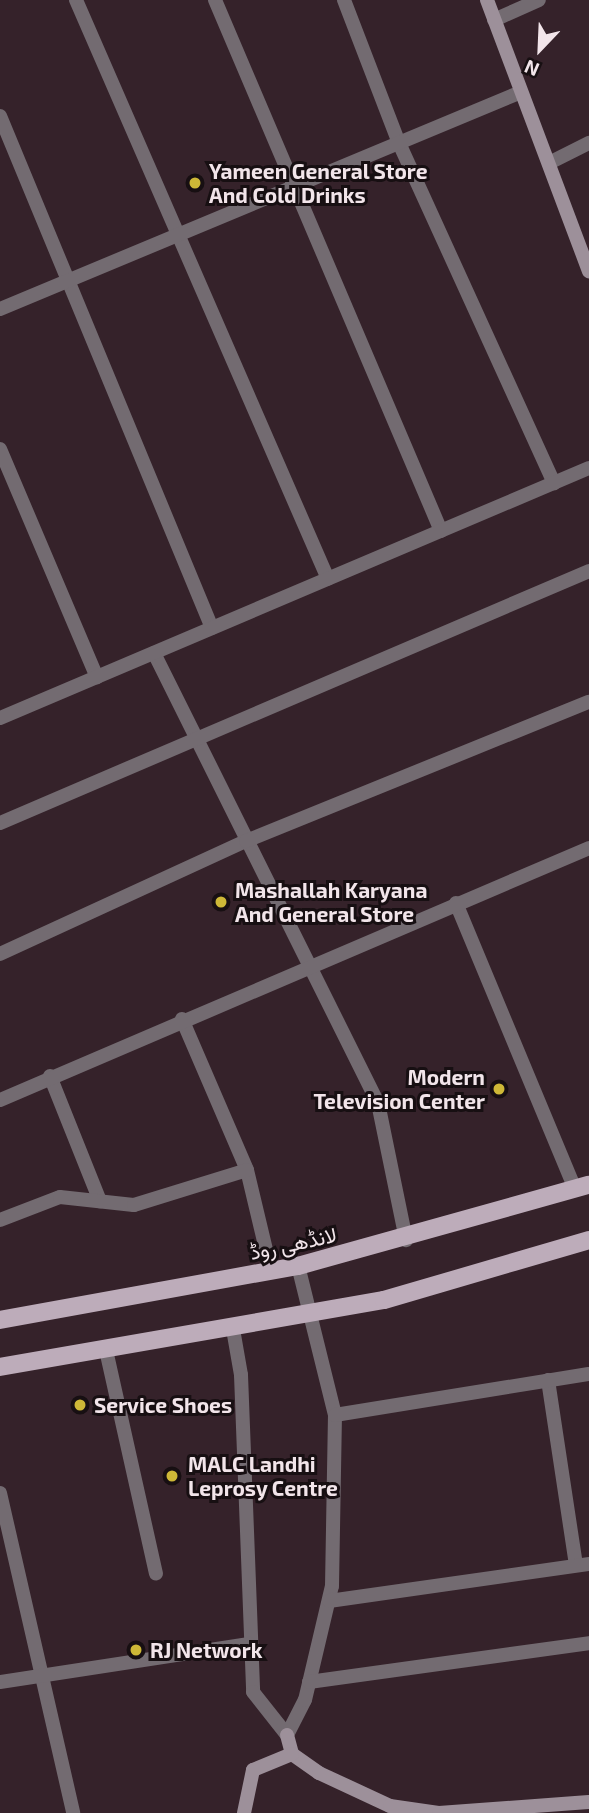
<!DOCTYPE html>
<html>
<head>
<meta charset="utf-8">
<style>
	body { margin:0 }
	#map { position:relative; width:589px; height:1813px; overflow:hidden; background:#35222a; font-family:"Exo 2",Vazirmatn,sans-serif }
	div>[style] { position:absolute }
	.street>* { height:14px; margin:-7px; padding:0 7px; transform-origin:7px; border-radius:7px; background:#736b71 }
	.secondary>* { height:14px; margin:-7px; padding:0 7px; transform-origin:7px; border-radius:7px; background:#9d909a }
	.primary>* { height:18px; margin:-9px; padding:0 9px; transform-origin:9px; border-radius:9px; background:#bdacba }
	.dots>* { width:19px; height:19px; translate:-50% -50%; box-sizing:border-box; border:4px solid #170f12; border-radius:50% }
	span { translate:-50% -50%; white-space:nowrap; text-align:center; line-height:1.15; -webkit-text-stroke:6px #170f12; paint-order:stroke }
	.poi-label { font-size:21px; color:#f2e5ea; font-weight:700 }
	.left { translate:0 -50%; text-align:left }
	.right { translate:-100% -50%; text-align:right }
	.street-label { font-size:21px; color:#f2e5ea }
	.north { position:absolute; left:505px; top:14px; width:70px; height:70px; -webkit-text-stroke:5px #170f12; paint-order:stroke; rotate:203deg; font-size:19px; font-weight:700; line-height:28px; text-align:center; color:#f2e5ea }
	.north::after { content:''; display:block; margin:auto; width:24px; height:32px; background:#f2e5ea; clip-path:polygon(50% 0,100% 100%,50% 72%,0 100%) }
</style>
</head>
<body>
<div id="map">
	<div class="street">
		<i style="left:76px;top:0;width:631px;rotate:66.48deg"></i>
		<i style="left:215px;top:0;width:577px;rotate:66.94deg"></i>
		<i style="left:344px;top:0;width:153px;rotate:69deg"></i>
		<i style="left:399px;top:143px;width:374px;rotate:65.5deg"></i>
		<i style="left:494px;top:20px;width:49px;rotate:-24deg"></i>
		<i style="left:0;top:116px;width:554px;rotate:67.51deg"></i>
		<i style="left:549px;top:163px;width:45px;rotate:-26.6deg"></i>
		<i style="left:0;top:309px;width:564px;rotate:-22.61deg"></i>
		<i style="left:0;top:449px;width:248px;rotate:67deg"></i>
		<i style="left:154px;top:653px;width:503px;rotate:63.54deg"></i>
		<i style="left:378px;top:1103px;width:140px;rotate:78.4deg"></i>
		<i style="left:0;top:718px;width:640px;rotate:-23deg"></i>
		<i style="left:0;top:823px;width:641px;rotate:-23.16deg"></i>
		<i style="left:456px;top:903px;width:310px;rotate:67.4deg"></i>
		<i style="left:0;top:954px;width:271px;rotate:-24.7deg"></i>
		<i style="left:246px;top:841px;width:370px;rotate:-22.1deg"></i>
		<i style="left:182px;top:1019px;width:164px;rotate:66.7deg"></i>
		<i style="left:247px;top:1170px;width:104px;rotate:76.6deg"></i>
		<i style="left:50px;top:1076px;width:135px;rotate:68.2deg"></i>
		<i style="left:0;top:1100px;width:641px;rotate:-23.16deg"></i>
		<i style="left:0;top:1220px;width:64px;rotate:-21deg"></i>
		<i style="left:60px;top:1197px;width:74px;rotate:6.2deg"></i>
		<i style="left:134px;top:1205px;width:118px;rotate:-17.2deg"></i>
		<i style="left:233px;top:1329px;width:47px;rotate:80.1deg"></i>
		<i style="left:241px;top:1375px;width:317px;rotate:87.8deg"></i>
		<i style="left:253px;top:1692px;width:55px;rotate:51.7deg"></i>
		<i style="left:287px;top:1735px;width:39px;rotate:-63deg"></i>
		<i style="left:305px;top:1700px;width:117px;rotate:-76.7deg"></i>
		<i style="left:332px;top:1586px;width:171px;rotate:-89deg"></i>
		<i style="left:335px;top:1415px;width:154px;rotate:-103.9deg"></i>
		<i style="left:106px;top:1350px;width:229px;rotate:77.4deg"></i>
		<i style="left:548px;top:1380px;width:187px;rotate:81.4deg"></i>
		<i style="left:335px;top:1415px;width:257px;rotate:-9.2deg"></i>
		<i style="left:0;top:1493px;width:328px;rotate:77.1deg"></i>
		<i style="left:329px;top:1601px;width:263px;rotate:-8.1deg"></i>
		<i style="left:0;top:1682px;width:252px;rotate:-8.7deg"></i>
		<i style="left:309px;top:1682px;width:283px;rotate:-7.9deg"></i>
	</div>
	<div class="secondary">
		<i style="left:487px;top:0;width:290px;rotate:69.4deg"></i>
		<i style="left:287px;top:1735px;width:20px;rotate:75deg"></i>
		<i style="left:292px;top:1754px;width:33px;rotate:35deg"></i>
		<i style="left:319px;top:1773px;width:78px;rotate:24.9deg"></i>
		<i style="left:390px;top:1806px;width:49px;rotate:8.1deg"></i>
		<i style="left:439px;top:1813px;width:150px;rotate:-4.2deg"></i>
		<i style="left:244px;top:1813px;width:44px;rotate:-78.2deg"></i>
		<i style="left:253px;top:1770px;width:42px;rotate:-22.3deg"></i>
	</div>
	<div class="primary">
		<i style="left:0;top:1320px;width:303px;rotate:-10.3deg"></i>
		<i style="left:298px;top:1266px;width:302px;rotate:-15.6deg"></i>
		<i style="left:0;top:1367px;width:390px;rotate:-9.9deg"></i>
		<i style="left:384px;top:1300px;width:214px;rotate:-16.3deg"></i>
	</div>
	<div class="dots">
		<i style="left:195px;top:183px;background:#ceb837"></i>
		<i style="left:221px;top:902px;background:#ceb837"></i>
		<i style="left:499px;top:1089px;background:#ceb837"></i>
		<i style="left:80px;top:1405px;background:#ceb837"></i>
		<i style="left:172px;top:1476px;background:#ceb837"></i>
		<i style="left:136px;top:1650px;background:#ceb837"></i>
	</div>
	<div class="poi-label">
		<span class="left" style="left:209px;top:183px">Yameen General Store<br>And Cold Drinks</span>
		<span class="left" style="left:235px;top:902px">Mashallah Karyana<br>And General Store</span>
		<span class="right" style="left:485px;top:1089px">Modern<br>Television Center</span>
		<span class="left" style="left:94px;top:1405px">Service Shoes</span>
		<span class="left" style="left:188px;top:1476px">MALC Landhi<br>Leprosy Centre</span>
		<span class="left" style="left:150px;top:1650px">RJ Network</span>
	</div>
	<div class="street-label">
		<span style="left:293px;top:1243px;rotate:-12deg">لانڈھی روڈ</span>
	</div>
	<div class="north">N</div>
</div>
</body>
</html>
